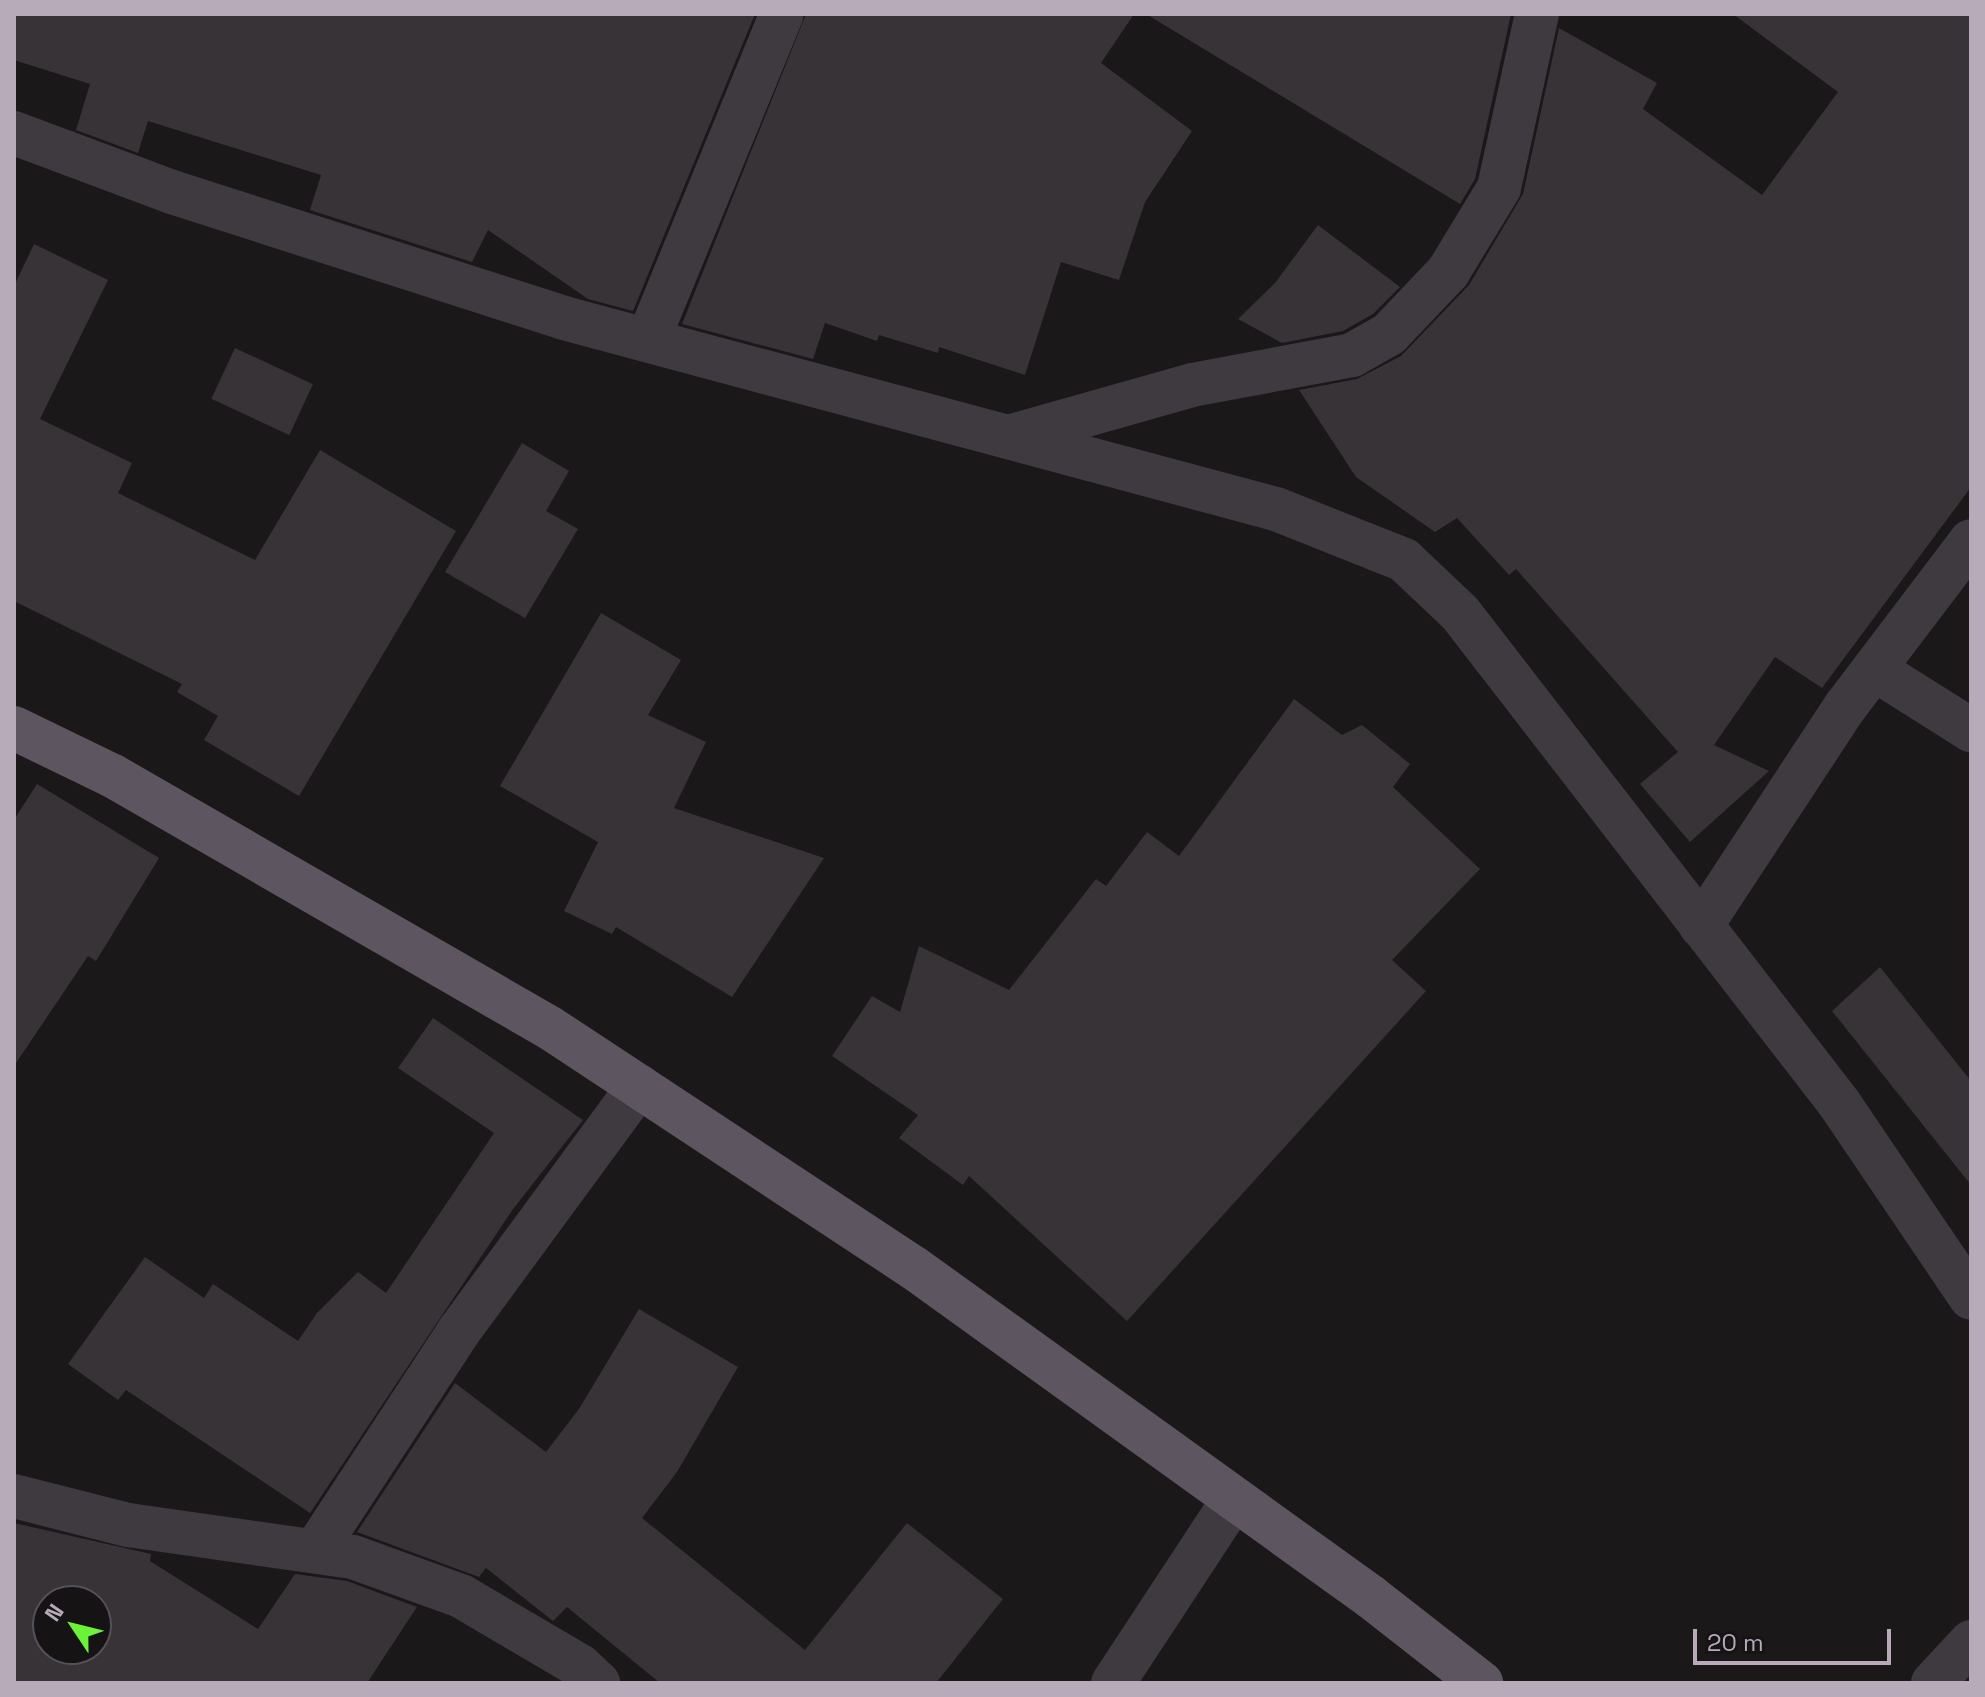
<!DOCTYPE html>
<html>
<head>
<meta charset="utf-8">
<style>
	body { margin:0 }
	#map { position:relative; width:1985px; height:1697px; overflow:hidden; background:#1b181a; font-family:"Space Grotesk",sans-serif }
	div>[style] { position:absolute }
	.building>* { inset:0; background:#373336; transform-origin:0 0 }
	.minor>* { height:44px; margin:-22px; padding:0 22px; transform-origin:22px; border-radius:22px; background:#3f3940 }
	.major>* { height:44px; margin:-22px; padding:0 22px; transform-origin:22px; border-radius:22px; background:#5d555f }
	span { translate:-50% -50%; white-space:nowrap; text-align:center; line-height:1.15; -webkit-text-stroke:6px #161315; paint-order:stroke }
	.frame { position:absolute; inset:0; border:16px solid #b7abba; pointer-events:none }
	.north { position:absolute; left:32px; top:1585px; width:80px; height:80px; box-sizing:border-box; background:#161315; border:2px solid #565057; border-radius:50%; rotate:305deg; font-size:22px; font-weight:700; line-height:32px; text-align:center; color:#b7abba }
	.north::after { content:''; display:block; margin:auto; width:28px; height:36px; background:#6bf338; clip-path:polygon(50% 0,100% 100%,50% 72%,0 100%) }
	.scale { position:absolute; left:1693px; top:1629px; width:198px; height:36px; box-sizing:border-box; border:4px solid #b7abba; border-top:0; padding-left:10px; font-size:24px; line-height:28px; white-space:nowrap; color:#b7abba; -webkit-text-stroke:6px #161315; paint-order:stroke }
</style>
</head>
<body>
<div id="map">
	<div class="building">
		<i style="clip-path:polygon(14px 14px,755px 14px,633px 311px,588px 299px,488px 230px,472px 262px,310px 210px,321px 175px,148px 121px,138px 153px,76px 130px,90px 84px,14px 60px)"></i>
		<i style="clip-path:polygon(806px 14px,1134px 14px,1101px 63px,1192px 131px,1145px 202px,1119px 280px,1061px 262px,1025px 375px,939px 347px,938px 353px,879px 335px,877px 341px,825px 323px,813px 359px,682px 324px)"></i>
		<i style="clip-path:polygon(1146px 14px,1511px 14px,1475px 179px,1460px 204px)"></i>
		<i style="clip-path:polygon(1733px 14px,1971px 14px,1971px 487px,1822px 688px,1775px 657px,1714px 745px,1769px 771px,1690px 842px,1640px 784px,1678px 752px,1516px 569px,1509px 575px,1457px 518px,1435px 532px,1356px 477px,1299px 390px,1357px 379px,1401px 356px,1469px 285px,1523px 194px,1559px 28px,1657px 83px,1643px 109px,1762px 195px,1838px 92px)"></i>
		<i style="clip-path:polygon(1318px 225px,1400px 287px,1373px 314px,1343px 331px,1282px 343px,1238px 319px,1275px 283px)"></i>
		<i style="clip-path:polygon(34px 244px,108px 280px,40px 419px,132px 463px,118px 493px,255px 560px,320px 450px,456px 531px,299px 796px,204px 740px,218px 716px,177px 692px,182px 684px,14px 601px,14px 286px)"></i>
		<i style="left:235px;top:348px;width:86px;height:56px;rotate:25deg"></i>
		<i style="clip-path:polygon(522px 443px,569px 471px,546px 511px,578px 529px,525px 618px,445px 572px)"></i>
		<i style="clip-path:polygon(601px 613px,681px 660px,648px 715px,706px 742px,674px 808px,824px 858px,732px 997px,616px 927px,612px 934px,564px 911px,598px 842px,500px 786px)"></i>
		<i style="clip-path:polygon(1294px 699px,1342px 735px,1362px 725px,1410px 764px,1393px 787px,1480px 869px,1392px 960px,1426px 991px,1127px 1321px,969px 1176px,963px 1185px,899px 1138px,918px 1115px,832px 1056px,872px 996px,900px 1012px,919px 946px,1009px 990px,1096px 879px,1106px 886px,1147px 832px,1179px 856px)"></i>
		<i style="clip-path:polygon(37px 784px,159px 858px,96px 961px,88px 956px,14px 1066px,14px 820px)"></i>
		<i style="clip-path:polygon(1880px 967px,1971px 1081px,1971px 1185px,1832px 1011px)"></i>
		<i style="clip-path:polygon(433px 1018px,583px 1120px,513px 1209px,310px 1513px,126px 1390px,118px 1400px,68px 1364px,145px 1257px,204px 1298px,213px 1284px,298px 1341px,317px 1313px,358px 1272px,386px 1293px,494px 1133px,398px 1068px)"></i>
		<i style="clip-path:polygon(639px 1309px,738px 1367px,677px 1472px,642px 1518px,805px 1650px,907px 1523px,1003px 1599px,936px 1683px,660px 1683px,567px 1607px,553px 1621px,486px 1568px,479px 1577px,357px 1532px,455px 1383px,546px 1452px,579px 1409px)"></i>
		<i style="clip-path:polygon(evenodd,14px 1523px,151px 1554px,150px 1561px,258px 1629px,295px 1574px,347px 1581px,417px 1607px,367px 1683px,14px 1683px,14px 1523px,48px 1601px,96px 1601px,96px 1649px,48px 1649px,48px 1601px)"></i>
	</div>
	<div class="minor">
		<i style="left:14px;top:133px;width:169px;rotate:20.5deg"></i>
		<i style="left:172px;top:192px;width:412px;rotate:17.8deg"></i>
		<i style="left:564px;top:318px;width:737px;rotate:15.02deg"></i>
		<i style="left:1276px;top:509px;width:138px;rotate:21.7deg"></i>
		<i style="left:1404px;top:560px;width:77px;rotate:43.4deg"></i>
		<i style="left:1460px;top:613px;width:619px;rotate:52.28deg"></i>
		<i style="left:1839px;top:1103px;width:235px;rotate:55.9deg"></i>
		<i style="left:648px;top:340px;width:352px;rotate:-67.7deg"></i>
		<i style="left:1012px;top:436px;width:187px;rotate:-15.8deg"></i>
		<i style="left:1192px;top:385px;width:163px;rotate:-10.6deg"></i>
		<i style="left:1352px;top:355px;width:43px;rotate:-29.6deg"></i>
		<i style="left:1389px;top:334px;width:86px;rotate:-46.4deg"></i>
		<i style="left:1448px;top:272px;width:98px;rotate:-58.7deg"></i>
		<i style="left:1499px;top:188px;width:178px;rotate:-77.7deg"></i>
		<i style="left:1874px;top:669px;width:115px;rotate:32.2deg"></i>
		<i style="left:1701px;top:926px;width:262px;rotate:-56.7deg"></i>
		<i style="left:1845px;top:707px;width:208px;rotate:-52.8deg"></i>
		<i style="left:14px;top:1496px;width:118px;rotate:14.3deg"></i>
		<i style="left:128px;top:1525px;width:227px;rotate:8.1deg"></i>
		<i style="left:353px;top:1557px;width:115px;rotate:19.9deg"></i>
		<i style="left:461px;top:1596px;width:138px;rotate:30.5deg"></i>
		<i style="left:580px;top:1666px;width:25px;rotate:43deg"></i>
		<i style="left:315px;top:1551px;width:263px;rotate:-56.8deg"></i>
		<i style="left:459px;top:1331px;width:304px;rotate:-53.7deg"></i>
		<i style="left:1113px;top:1683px;width:220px;rotate:-56.7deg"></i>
		<i style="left:1933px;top:1683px;width:56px;rotate:-47.2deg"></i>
	</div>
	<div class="major">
		<i style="left:14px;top:728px;width:110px;rotate:25.9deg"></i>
		<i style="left:113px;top:776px;width:504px;rotate:29.97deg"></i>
		<i style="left:550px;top:1028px;width:436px;rotate:33.4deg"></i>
		<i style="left:914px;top:1268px;width:563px;rotate:35.75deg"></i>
		<i style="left:1371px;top:1597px;width:140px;rotate:38deg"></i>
	</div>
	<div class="frame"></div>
	<div class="north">N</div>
	<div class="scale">20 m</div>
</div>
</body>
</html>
